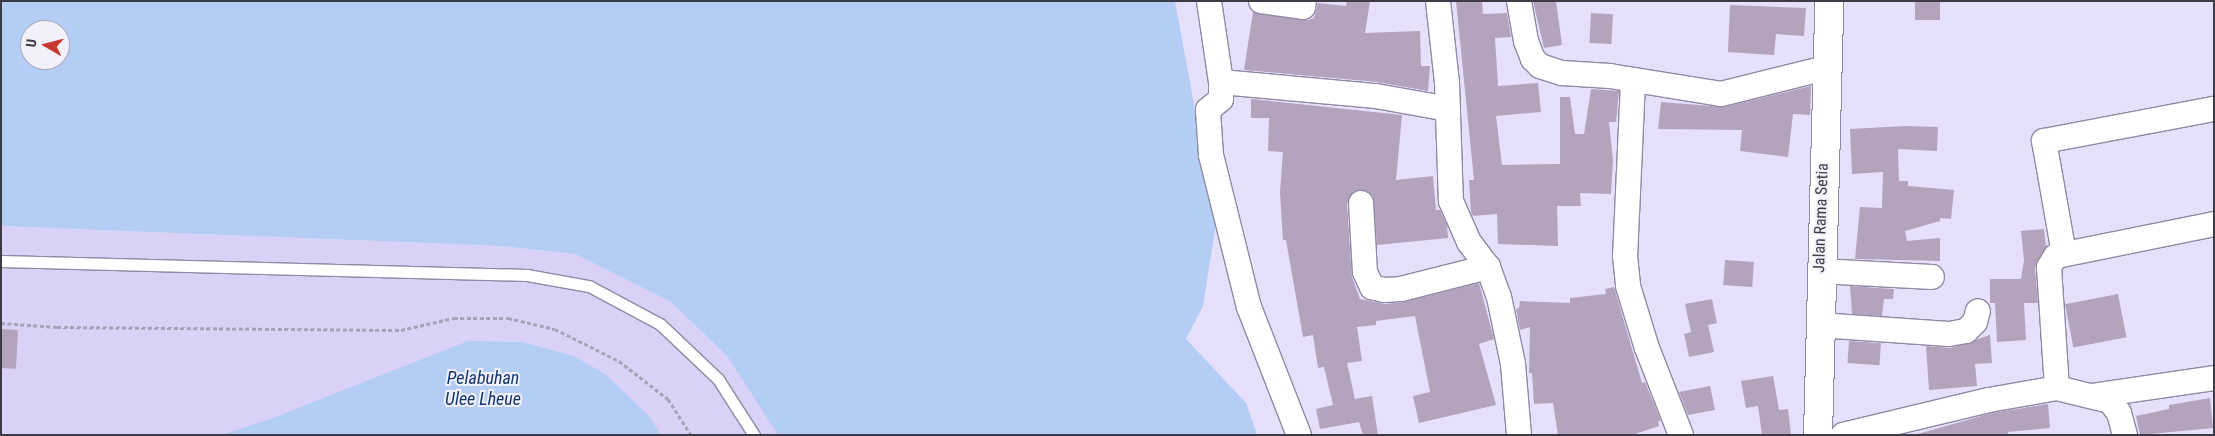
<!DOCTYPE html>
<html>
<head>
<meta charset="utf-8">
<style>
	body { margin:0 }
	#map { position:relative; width:2215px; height:436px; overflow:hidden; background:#e6e0fd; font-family:"Roboto Condensed",sans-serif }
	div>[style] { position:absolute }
	.built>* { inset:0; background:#dad2f6 }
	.water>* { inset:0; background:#b3cdf5 }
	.building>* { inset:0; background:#b3a3bc; transform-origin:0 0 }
	.path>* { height:3px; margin-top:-1.5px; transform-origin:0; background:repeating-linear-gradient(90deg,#a7a2b8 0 4px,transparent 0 6.5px) }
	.roads { filter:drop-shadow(1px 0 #8f89a4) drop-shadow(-1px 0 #8f89a4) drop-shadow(0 1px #8f89a4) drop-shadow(0 -1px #8f89a4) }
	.lane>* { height:11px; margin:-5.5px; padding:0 5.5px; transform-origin:5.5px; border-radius:5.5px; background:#fff }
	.street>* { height:24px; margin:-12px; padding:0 12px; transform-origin:12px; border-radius:12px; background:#fff }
	.secondary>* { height:28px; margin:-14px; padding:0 14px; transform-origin:14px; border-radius:14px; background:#fff }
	span { translate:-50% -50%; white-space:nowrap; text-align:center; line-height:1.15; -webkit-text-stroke:4px #f2f0fb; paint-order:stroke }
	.street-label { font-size:16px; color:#3e3b46 }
	.water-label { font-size:18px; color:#10366f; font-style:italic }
	.frame { position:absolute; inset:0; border:2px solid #3e3b46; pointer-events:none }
	.north { position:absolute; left:20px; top:20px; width:50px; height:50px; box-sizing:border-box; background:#f2f0fb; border:1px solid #aaa8b3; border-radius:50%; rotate:278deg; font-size:14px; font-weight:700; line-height:20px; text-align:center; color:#3e3b46 }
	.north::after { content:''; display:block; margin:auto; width:18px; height:22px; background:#c73930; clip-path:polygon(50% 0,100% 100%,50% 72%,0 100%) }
</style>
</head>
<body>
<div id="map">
	<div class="built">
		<i style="clip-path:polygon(1px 226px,501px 246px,575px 254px,671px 302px,727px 356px,778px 435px,1px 435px)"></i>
	</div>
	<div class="water">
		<i style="clip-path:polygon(evenodd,1px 1px,1175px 1px,1216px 224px,1203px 306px,1186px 339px,1246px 403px,1257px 435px,778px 435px,727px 356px,671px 302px,575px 254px,501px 246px,1px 226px,1px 1px,30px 30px,60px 30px,60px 60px,30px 60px,30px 30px)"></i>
		<i style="clip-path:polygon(468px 341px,522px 342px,574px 356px,605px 374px,649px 416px,661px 435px,221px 435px,270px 419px)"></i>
	</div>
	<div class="building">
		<i style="clip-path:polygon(1347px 1px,1370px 1px,1365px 33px,1420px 31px,1421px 66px,1430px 66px,1428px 91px,1377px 82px,1244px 70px,1253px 12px,1308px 20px,1314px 18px,1318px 3px,1346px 6px)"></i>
		<i style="clip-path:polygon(1456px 1px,1482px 1px,1483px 14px,1507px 13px,1511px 37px,1495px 38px,1498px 86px,1538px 83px,1541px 112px,1496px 116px,1502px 165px,1560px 164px,1560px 97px,1570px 97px,1575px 134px,1584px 134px,1591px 89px,1619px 91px,1616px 122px,1609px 122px,1613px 160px,1611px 194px,1580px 193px,1581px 206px,1557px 206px,1558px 246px,1498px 244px,1497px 214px,1473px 216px,1471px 212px,1469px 180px,1474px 180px)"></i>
		<i style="clip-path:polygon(1533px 1px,1556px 1px,1562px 45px,1544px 48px)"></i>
		<i style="left:1915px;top:1px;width:25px;height:19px"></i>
		<i style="clip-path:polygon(1730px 5px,1806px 8px,1804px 36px,1776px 34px,1774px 55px,1728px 52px)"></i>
		<i style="left:1591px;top:13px;width:22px;height:30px;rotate:3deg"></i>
		<i style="clip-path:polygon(1811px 86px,1810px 115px,1793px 114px,1788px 157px,1740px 151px,1742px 130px,1658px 129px,1661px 102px,1724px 107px)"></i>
		<i style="clip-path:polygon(1251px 99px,1402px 115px,1396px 180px,1433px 176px,1436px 210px,1440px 210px,1447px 225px,1448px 238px,1377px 245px,1373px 196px,1367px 191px,1354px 191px,1347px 204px,1352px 277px,1360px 299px,1385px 304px,1404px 302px,1479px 283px,1494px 339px,1479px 344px,1496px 405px,1419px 423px,1413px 396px,1430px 392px,1415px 316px,1376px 321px,1376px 325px,1357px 327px,1362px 361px,1347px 363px,1355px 399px,1372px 396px,1378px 435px,1363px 435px,1359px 422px,1320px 429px,1316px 409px,1333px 405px,1324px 367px,1318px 368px,1313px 335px,1303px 337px,1286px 240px,1283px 240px,1280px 192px,1283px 152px,1268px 151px,1269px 118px,1251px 118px)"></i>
		<i style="clip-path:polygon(1906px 126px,1938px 127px,1937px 151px,1898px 149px,1899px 181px,1908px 181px,1908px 186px,1954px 190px,1951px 219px,1940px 218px,1940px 221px,1905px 231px,1907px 241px,1940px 238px,1940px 261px,1855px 259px,1860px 207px,1882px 208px,1883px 172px,1852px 174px,1850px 129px)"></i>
		<i style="clip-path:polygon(2044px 229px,2046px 247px,2035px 268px,2038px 303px,2024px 303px,2026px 340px,1997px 342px,1995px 303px,1990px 303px,1990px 279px,2021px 279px,2024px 260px,2021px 231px)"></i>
		<i style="left:1725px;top:260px;width:29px;height:25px;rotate:4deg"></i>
		<i style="clip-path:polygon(1850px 286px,1894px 289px,1893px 299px,1884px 299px,1882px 316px,1852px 314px)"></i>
		<i style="clip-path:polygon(1614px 287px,1642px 383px,1645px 382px,1661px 421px,1658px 421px,1659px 426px,1632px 435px,1558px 435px,1553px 403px,1534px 404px,1532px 373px,1529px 373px,1530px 327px,1520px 330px,1516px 309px,1519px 308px,1520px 301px,1570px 303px,1570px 298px,1606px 294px,1605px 289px)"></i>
		<i style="left:2118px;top:294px;width:44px;height:54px;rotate:79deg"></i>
		<i style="clip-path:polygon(1712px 299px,1717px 323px,1708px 325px,1714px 352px,1689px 357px,1684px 334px,1691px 332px,1685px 304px)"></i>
		<i style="left:1px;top:329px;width:17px;height:39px;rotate:3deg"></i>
		<i style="clip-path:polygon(1990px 335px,1992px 363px,1975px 364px,1977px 386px,1929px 390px,1926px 346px,1951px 348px)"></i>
		<i style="left:1849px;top:341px;width:32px;height:22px;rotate:4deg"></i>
		<i style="clip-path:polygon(1773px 376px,1779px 410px,1788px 409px,1791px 435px,1762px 435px,1758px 406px,1746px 408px,1741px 381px)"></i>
		<i style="clip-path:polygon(1710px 386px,1715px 410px,1688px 415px,1679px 392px)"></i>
		<i style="clip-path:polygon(2210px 398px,2213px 428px,2140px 435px,2136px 416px,2169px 409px,2169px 405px)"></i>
		<i style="clip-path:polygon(2048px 404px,2050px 428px,2008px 432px,2008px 435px,1914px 435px,1992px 413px)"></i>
	</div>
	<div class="path">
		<i style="left:1px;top:323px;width:56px;rotate:4.1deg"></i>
		<i style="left:57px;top:327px;width:344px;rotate:0.5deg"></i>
		<i style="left:401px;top:330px;width:54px;rotate:-12.8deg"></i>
		<i style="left:454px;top:318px;width:54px"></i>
		<i style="left:508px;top:318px;width:48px;rotate:13.2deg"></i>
		<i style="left:555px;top:329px;width:72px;rotate:26.6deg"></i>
		<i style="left:619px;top:361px;width:62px;rotate:37.8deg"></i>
		<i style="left:668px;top:399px;width:43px;rotate:57.4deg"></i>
	</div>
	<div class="roads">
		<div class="lane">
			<i style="left:1px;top:261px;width:526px;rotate:1.52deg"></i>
			<i style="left:527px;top:275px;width:63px;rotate:10.1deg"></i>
			<i style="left:589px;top:286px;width:81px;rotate:28.2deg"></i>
			<i style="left:660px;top:324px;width:80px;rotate:43.5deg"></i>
			<i style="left:718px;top:379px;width:67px;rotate:57.3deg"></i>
		</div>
		<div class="street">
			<i style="left:1209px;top:1px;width:82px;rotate:81.6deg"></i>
			<i style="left:1221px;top:82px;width:17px;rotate:90deg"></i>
			<i style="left:1221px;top:99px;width:17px;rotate:140deg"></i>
			<i style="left:1208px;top:110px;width:45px;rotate:86.2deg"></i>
			<i style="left:1211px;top:155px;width:157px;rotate:76deg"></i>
			<i style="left:1249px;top:307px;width:137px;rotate:68.7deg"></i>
			<i style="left:1261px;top:1px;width:42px;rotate:8.1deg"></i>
			<i style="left:1303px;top:7px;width:6px;rotate:-81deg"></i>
			<i style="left:1438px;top:1px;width:82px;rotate:83.7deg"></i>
			<i style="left:1447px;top:83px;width:118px;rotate:88.1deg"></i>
			<i style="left:1451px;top:201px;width:45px;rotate:66.3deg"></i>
			<i style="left:1469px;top:242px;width:31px;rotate:53deg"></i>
			<i style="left:1488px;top:267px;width:32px;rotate:70deg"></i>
			<i style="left:1499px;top:297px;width:68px;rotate:78.2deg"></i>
			<i style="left:1513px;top:364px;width:71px;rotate:85.2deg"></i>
			<i style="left:1519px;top:1px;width:41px;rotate:80.1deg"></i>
			<i style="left:1526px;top:41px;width:19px;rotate:69deg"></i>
			<i style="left:1533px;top:59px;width:10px;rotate:45deg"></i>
			<i style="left:1540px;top:66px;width:23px;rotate:18deg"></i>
			<i style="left:1562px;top:73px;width:48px;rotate:3.6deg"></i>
			<i style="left:1610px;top:76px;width:112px;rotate:9.2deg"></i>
			<i style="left:1721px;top:94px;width:107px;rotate:-14deg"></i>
			<i style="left:1221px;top:82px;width:156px;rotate:5.2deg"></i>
			<i style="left:1376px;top:96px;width:73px;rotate:10.2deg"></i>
			<i style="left:1633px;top:82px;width:174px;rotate:92.6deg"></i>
			<i style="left:1625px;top:256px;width:30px;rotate:84deg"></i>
			<i style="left:1628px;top:286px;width:65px;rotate:73deg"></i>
			<i style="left:1647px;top:348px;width:93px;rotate:68.7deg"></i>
			<i style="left:1361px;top:203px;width:69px;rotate:86.7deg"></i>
			<i style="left:1365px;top:272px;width:17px;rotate:65deg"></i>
			<i style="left:1372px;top:287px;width:12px;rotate:14deg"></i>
			<i style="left:1384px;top:290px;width:17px;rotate:-3deg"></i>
			<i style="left:1401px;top:289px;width:90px;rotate:-14.2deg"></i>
			<i style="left:2064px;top:254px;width:115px;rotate:-100deg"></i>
			<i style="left:2044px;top:141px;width:173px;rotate:-10.7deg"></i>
			<i style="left:1820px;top:271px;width:112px;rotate:3.1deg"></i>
			<i style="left:1819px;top:325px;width:130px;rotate:4deg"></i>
			<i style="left:1949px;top:334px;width:17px;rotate:-10deg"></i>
			<i style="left:1966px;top:331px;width:13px;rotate:-45deg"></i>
			<i style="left:1975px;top:322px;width:11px;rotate:-75deg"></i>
			<i style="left:2057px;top:388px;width:121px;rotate:-93.8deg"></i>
			<i style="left:2049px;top:267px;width:13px;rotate:-58deg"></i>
			<i style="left:2056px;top:256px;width:161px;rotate:-11.4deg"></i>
			<i style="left:2091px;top:396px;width:124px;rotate:-8.3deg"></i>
			<i style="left:1843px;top:435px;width:150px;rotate:-13.5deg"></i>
			<i style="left:1989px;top:400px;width:69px;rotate:-10deg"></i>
			<i style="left:2057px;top:388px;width:55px;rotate:13.8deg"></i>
			<i style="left:2110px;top:401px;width:15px;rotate:53deg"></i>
			<i style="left:2119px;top:413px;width:23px;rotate:75deg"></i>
		</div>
		<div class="secondary">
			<i style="left:1818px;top:435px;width:434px;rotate:-88.5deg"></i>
		</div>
	</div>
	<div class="street-label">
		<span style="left:1821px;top:218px;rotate:-88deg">Jalan Rama Setia</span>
	</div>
	<div class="water-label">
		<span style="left:483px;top:389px">Pelabuhan<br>Ulee Lheue</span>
	</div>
	<div class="frame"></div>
	<div class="north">U</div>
</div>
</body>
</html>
